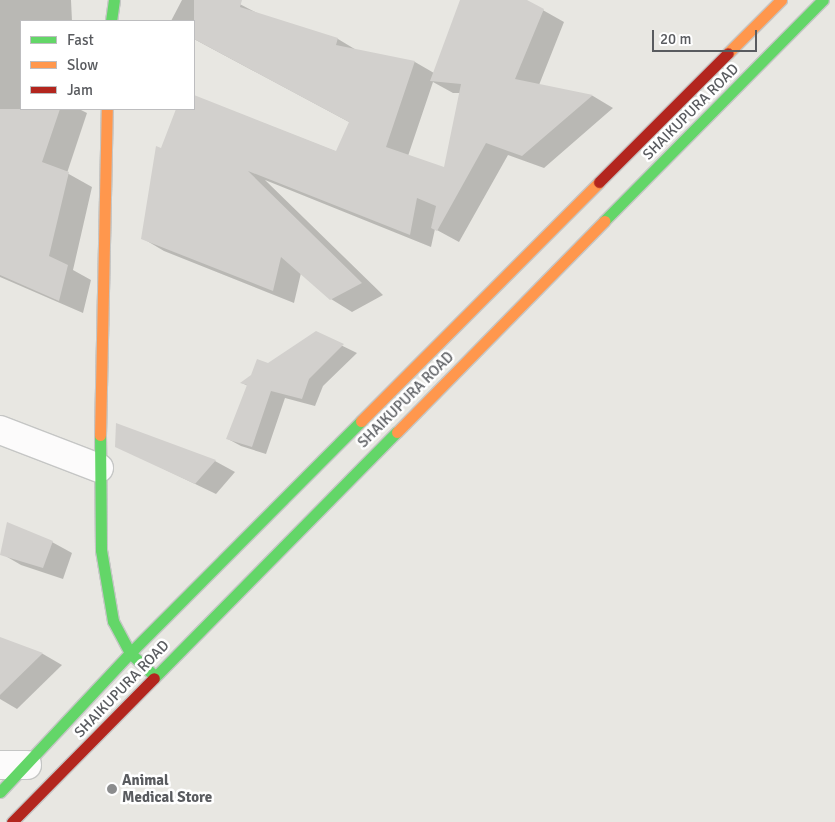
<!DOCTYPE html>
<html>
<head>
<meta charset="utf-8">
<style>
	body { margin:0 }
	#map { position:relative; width:835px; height:822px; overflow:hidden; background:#e8e7e2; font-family:Signika,sans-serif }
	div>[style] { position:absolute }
	.shadow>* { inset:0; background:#0003 }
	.building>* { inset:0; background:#d2d0cd }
	.roads { filter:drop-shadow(1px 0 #c5c6c5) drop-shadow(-1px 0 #c5c6c5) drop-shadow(0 1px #c5c6c5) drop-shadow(0 -1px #c5c6c5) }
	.street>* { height:28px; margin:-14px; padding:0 14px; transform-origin:14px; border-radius:14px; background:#fcfbfb }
	.fast>* { height:11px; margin:-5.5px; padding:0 5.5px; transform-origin:5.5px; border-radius:5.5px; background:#63d668 }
	.slow>* { height:11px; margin:-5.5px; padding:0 5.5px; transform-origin:5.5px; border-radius:5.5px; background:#ff974d }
	.jam>* { height:11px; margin:-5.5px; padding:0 5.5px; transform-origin:5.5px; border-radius:5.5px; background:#b3261e }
	.dots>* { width:14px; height:14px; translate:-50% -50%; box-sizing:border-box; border:2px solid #fff; border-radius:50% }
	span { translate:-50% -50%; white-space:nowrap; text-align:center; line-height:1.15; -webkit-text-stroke:5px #fff; paint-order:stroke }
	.street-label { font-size:15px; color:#595b5f }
	.poi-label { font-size:15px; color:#595b5f; font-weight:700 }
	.left { translate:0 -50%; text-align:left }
	.legend { position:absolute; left:20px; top:20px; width:175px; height:90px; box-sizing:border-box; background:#fff; border:1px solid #bdbdbf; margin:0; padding:6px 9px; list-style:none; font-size:15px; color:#595b5f }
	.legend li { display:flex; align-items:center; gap:10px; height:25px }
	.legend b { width:25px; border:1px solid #bdbdbf }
	.scale { position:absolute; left:652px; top:30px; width:105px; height:22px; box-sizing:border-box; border:2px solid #595b5f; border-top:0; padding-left:6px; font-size:15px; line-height:18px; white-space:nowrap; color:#595b5f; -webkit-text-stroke:4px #fff; paint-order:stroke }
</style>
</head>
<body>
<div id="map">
	<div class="shadow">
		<i style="clip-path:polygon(0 0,71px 0,72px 21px,21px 21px,21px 109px,79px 109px,87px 113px,67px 173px,92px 187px,73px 270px,91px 280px,83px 313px,0 277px)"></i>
		<i style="clip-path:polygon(evenodd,182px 0,232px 0,261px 15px,338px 39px,358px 51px,415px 62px,434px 73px,461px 0,525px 0,564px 22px,539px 85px,593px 96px,613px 108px,544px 168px,508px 155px,459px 242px,435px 229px,431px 247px,265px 180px,383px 295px,352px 312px,331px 299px,301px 273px,294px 303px,164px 251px,142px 238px,162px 150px,178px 109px,194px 109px,194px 96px,337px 152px,351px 123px,194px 39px,194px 21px,171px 21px,182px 0,433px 82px,453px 93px,460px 93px,445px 169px,408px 156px,433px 82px)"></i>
		<i style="clip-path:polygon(316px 333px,357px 353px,323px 386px,315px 406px,285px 398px,266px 454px,241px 446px,228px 439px,248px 386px,242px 383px)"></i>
		<i style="clip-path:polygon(117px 425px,215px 461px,235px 472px,216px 494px,116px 446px)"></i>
		<i style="clip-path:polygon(52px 542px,72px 553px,63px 579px,21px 565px,2px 554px)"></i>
		<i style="clip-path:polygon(0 638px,43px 654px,62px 665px,17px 709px,0 699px)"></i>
	</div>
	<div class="building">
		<i style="clip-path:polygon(194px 0,242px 0,240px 7px,338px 38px,336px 45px,415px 61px,386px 147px,444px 167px,461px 84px,430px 81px,460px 0,527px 0,544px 9px,515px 79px,593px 95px,522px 156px,486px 143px,437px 231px,431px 228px,436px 206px,417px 198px,410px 235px,248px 171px,362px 283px,330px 300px,281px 257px,273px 291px,141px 239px,156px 146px,161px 148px,176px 109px,194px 109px,194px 95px,336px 151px,349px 122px,194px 39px)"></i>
		<i style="clip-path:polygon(0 109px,60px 109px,42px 162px,69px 172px,49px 256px,68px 265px,59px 301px,0 275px)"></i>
		<i style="clip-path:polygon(316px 331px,344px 344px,309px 379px,302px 399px,271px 391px,252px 447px,226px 439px,247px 385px,240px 383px,251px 375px,257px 359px,268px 363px)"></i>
		<i style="clip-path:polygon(116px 423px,216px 460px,195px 484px,115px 447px)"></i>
		<i style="clip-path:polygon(7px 522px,53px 541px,43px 568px,0 555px)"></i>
		<i style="clip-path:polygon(0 637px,43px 653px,0 695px)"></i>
	</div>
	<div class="roads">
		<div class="street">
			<i style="left:0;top:430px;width:106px;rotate:21deg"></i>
			<i style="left:0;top:765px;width:27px"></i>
		</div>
		<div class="fast">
			<i style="left:111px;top:21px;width:21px;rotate:-82deg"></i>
			<i style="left:604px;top:221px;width:311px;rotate:-45.3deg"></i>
			<i style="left:100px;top:435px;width:115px;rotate:89.5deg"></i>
			<i style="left:101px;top:550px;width:72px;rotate:80.4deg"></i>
			<i style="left:113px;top:621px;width:36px;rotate:62deg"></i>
			<i style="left:130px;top:653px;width:34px;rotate:43deg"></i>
			<i style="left:154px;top:678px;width:346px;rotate:-45.4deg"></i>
			<i style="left:0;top:792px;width:190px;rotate:-46.9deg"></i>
			<i style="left:130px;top:653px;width:327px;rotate:-45.1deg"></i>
		</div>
		<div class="slow">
			<i style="left:728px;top:53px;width:75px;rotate:-45deg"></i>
			<i style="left:361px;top:421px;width:337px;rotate:-45.1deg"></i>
			<i style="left:397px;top:432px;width:296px;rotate:-45.5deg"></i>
			<i style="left:100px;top:435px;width:326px;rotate:-88.8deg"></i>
		</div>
		<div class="jam">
			<i style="left:599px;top:182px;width:182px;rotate:-45deg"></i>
			<i style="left:12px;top:822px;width:202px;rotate:-45.4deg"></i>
		</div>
	</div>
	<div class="dots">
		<i style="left:112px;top:789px;background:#8b8c8d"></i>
	</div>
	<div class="street-label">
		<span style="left:691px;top:112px;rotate:-45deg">SHAIKUPURA ROAD</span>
		<span style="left:406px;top:400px;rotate:-45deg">SHAIKUPURA ROAD</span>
		<span style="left:122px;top:689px;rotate:-46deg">SHAIKUPURA ROAD</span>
	</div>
	<div class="poi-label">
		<span class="left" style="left:122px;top:789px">Animal<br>Medical Store</span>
	</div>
	<ul class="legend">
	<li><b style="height:6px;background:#63d668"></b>Fast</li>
	<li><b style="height:6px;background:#ff974d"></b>Slow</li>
	<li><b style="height:6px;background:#b3261e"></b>Jam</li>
	</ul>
	<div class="scale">20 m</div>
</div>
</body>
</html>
